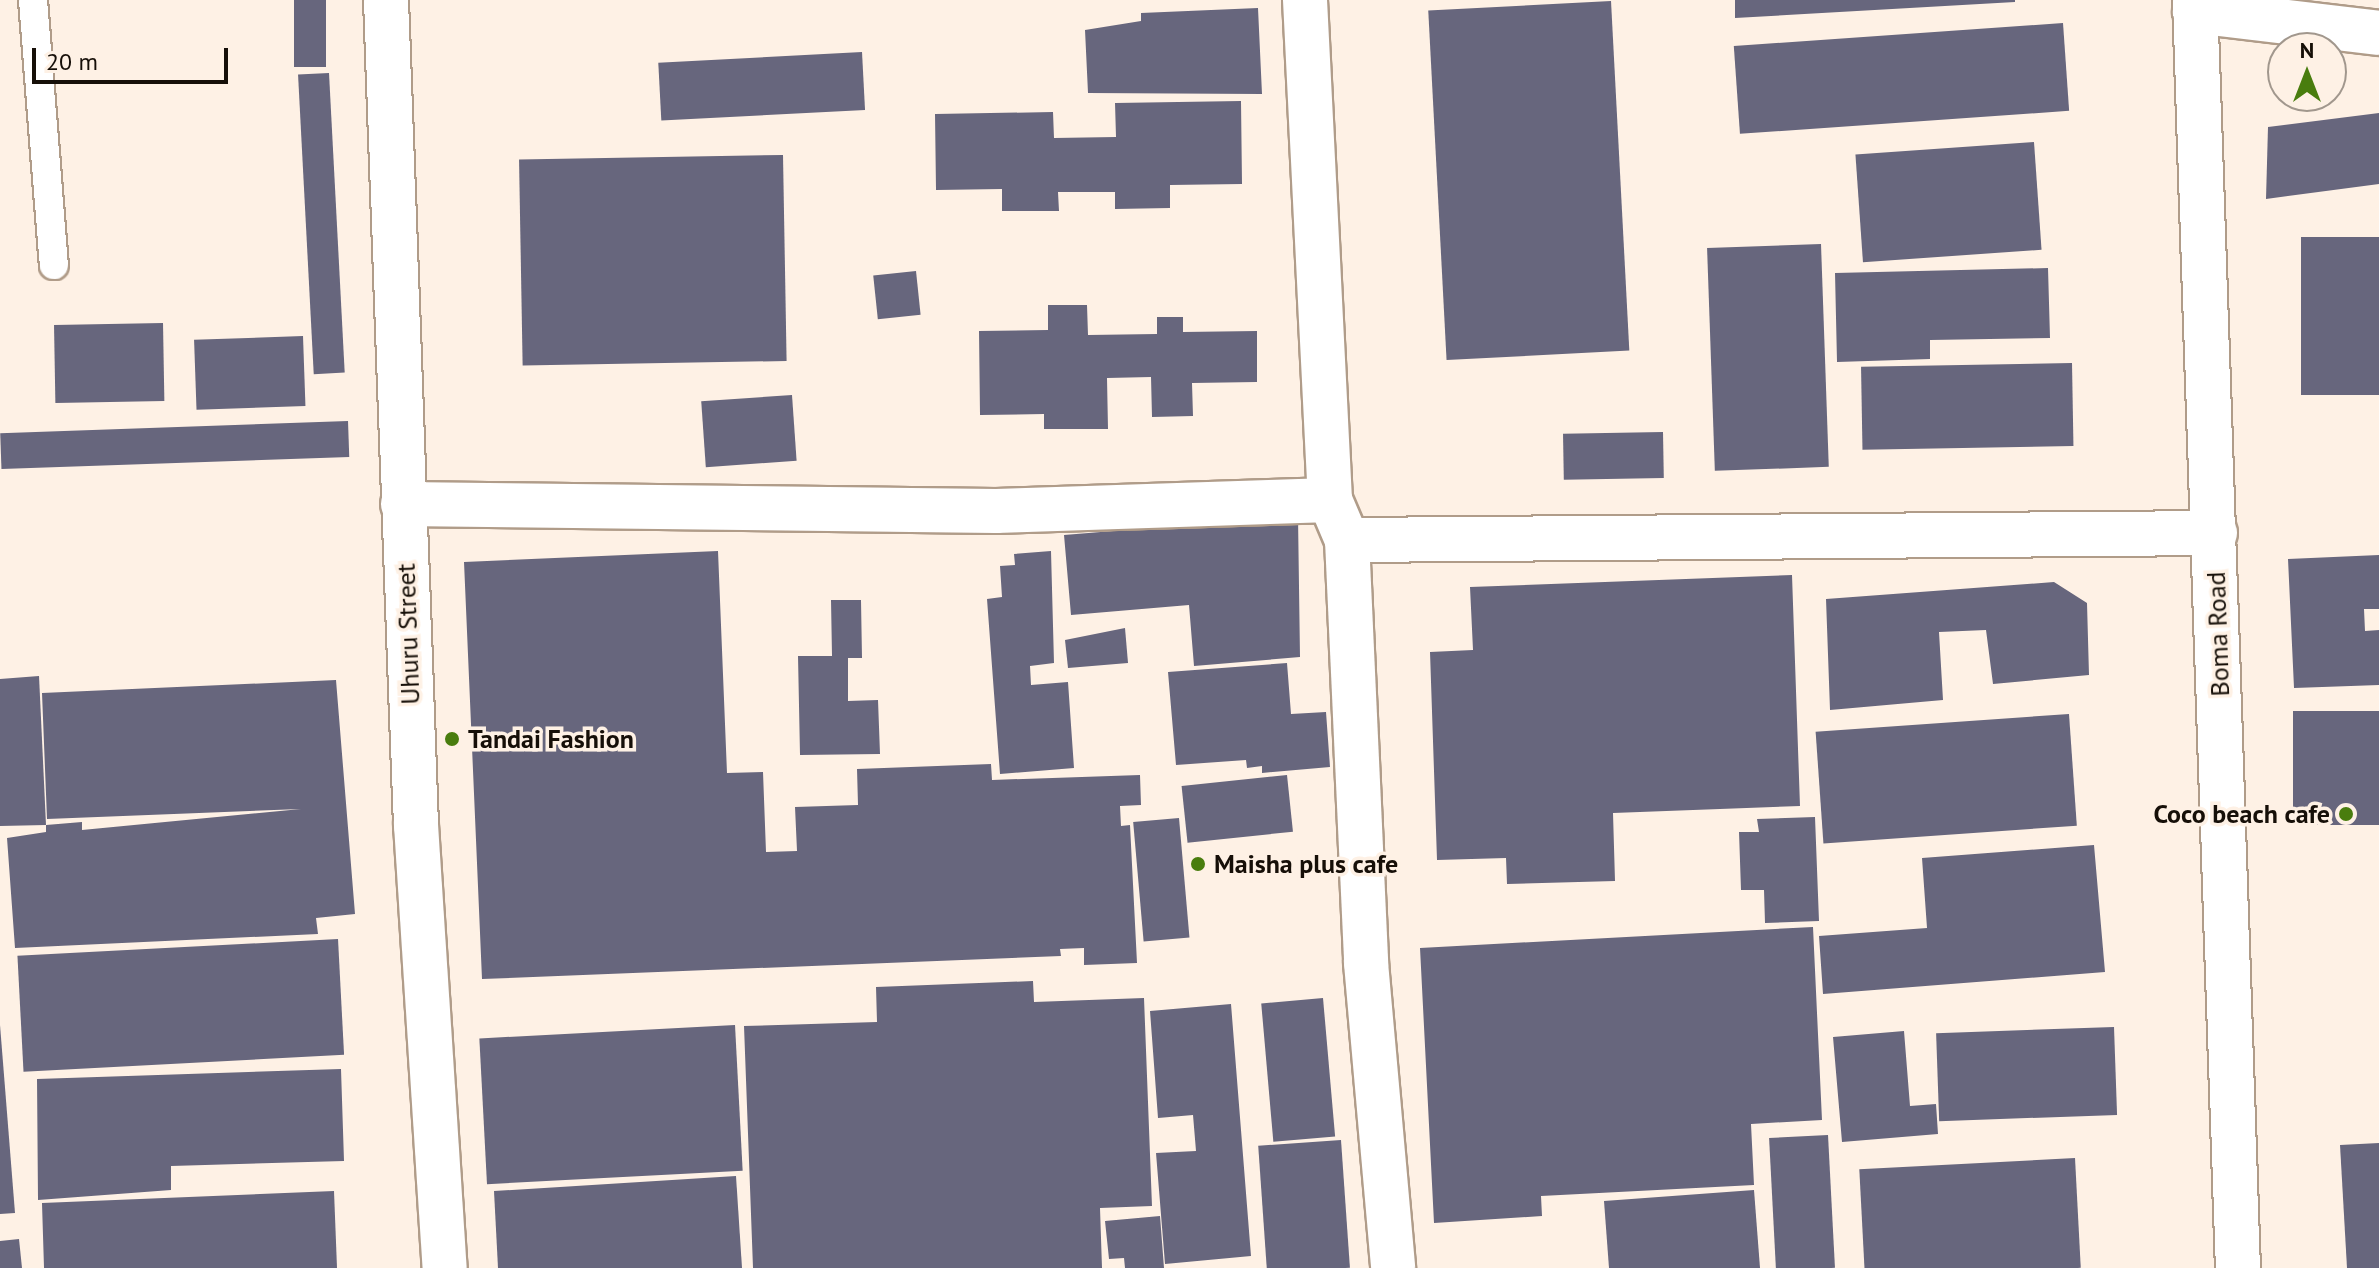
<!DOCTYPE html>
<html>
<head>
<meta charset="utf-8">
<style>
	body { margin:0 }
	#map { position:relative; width:2379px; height:1268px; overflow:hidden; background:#fef1e5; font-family:"PT Sans",sans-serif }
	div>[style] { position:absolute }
	.building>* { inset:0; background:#67667d; transform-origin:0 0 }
	.roads { filter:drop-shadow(2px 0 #b09c89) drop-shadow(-2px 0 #b09c89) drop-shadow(0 2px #b09c89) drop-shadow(0 -2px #b09c89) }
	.service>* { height:28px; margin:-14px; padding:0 14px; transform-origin:14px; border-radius:14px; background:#fff }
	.minor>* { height:44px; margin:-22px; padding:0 22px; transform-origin:22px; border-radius:22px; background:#fff }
	.dots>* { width:22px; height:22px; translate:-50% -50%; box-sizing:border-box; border:4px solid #fef1e5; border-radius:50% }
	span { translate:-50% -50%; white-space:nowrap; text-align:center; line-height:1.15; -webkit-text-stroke:7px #fef1e5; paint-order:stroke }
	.street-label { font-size:26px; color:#160f08 }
	.poi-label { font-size:26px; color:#160f08; font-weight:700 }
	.left { translate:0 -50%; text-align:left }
	.right { translate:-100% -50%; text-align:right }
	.north { position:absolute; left:2267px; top:32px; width:80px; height:80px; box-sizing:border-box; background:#fef1e5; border:2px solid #a1978d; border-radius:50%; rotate:0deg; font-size:22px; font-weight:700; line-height:32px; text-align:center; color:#160f08 }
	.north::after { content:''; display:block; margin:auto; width:28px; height:36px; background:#497d0e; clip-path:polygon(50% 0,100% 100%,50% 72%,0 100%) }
	.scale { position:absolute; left:32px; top:48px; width:196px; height:36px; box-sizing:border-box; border:4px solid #160f08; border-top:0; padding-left:10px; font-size:24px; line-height:28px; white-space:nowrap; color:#160f08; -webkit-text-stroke:6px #fef1e5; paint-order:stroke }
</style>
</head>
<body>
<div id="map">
	<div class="building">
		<i style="left:294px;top:0;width:32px;height:67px"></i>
		<i style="clip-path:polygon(1735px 0,2015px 0,2015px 2px,1735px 18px)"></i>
		<i style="left:1611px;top:1px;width:350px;height:183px;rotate:87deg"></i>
		<i style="clip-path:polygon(1258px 8px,1262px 94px,1088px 93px,1085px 30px,1141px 21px,1141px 13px)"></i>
		<i style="left:2063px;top:23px;width:88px;height:330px;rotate:86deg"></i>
		<i style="left:862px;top:52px;width:58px;height:204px;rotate:87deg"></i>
		<i style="left:329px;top:73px;width:300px;height:31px;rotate:87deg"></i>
		<i style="clip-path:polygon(1241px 101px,1242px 184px,1170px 185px,1170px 208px,1115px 209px,1115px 192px,1058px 192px,1059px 211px,1002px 211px,1002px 189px,936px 190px,935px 114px,1053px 112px,1054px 138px,1116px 137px,1115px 103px)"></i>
		<i style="clip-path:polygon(2379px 113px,2379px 184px,2266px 199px,2268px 127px)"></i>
		<i style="left:2034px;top:142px;width:108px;height:179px;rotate:86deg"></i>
		<i style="left:783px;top:155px;width:206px;height:264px;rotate:89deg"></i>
		<i style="left:2379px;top:237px;width:158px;height:78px;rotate:90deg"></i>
		<i style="left:1821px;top:244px;width:223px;height:114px;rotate:88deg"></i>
		<i style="clip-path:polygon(2048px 268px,2050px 338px,1930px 340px,1930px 359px,1837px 362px,1835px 273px)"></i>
		<i style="left:916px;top:271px;width:44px;height:43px;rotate:84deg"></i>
		<i style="clip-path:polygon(1048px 305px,1087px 305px,1088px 335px,1157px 334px,1157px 317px,1183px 317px,1183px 332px,1257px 331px,1257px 382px,1192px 383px,1193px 416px,1152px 417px,1151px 377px,1107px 378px,1108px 429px,1044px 429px,1044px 414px,980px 415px,979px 331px,1048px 330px)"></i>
		<i style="left:163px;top:323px;width:78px;height:109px;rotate:89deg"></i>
		<i style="left:303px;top:336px;width:70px;height:109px;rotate:88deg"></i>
		<i style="left:2072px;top:363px;width:83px;height:211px;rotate:89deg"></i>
		<i style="left:792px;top:395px;width:66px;height:91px;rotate:86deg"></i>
		<i style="left:348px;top:421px;width:36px;height:348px;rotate:88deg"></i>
		<i style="left:1663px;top:432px;width:46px;height:100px;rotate:89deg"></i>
		<i style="clip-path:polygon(1298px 516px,1300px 657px,1194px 666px,1189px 605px,1071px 615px,1064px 535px)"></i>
		<i style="clip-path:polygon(718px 551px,727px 773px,763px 772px,766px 852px,797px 851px,795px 807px,858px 805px,857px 769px,991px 764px,992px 780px,1140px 775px,1141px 805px,1120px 806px,1121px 826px,1130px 825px,1137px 963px,1084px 965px,1084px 948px,1060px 949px,1061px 956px,482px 979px,464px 562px)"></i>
		<i style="clip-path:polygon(1051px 551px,1054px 663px,1030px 666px,1031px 685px,1068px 682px,1074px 768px,1000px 774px,987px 599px,1002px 597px,1000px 566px,1015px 565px,1014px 554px)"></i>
		<i style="clip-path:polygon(2379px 555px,2379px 609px,2364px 609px,2365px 631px,2379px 630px,2379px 685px,2294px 688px,2288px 559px)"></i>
		<i style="clip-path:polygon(1792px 575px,1800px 806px,1613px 813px,1615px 881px,1507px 884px,1506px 858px,1437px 860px,1430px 652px,1473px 650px,1470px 587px)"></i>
		<i style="clip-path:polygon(2054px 582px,2087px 603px,2089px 675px,1993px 684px,1986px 630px,1939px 632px,1943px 700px,1830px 710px,1826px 599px)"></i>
		<i style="clip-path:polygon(831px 600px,861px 600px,862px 658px,848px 658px,848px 701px,878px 700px,880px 754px,800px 755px,798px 656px,832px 656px)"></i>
		<i style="clip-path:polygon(1125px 628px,1128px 663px,1068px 668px,1065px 640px)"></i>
		<i style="clip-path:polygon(1287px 663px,1291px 714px,1326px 712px,1330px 767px,1262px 773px,1262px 766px,1247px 768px,1246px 760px,1176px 765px,1168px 672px)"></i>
		<i style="clip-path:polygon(39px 676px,46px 825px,0 826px,0 679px)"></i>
		<i style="clip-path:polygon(336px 680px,355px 914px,316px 918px,318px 934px,15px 948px,7px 838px,46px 832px,46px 825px,82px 822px,82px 830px,301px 809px,47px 819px,42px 693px)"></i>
		<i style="left:2379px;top:711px;width:114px;height:86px;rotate:90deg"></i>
		<i style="left:2069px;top:714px;width:112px;height:254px;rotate:86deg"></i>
		<i style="left:1287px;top:775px;width:57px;height:106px;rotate:84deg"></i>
		<i style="clip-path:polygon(1815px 817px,1819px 921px,1765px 923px,1764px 890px,1741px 890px,1739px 832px,1759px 832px,1757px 819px)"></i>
		<i style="left:1179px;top:818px;width:120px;height:46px;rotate:85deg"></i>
		<i style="clip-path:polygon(2094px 845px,2105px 972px,1823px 994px,1819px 936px,1927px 928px,1922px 858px)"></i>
		<i style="clip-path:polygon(1813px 927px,1822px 1120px,1751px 1124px,1754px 1185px,1541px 1196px,1542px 1216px,1434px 1223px,1420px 948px)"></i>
		<i style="left:338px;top:939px;width:116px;height:321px;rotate:87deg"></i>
		<i style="clip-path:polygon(1033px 981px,1034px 1002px,1144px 998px,1152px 1206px,1100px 1208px,1102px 1268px,753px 1268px,744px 1026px,877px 1022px,876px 987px)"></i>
		<i style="left:1323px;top:998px;width:139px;height:62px;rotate:85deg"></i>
		<i style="clip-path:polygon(1231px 1004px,1251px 1256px,1165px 1264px,1156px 1153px,1196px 1151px,1193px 1115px,1158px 1118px,1150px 1011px)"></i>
		<i style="clip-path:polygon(0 1025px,15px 1213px,0 1214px)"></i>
		<i style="left:735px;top:1025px;width:146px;height:256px;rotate:87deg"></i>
		<i style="left:2114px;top:1027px;width:88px;height:178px;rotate:88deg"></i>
		<i style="clip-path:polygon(1904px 1031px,1910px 1106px,1936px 1104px,1938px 1134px,1842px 1142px,1833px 1037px)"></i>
		<i style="clip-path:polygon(341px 1069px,344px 1161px,171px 1166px,171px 1190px,38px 1200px,37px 1079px)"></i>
		<i style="left:1828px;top:1135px;width:133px;height:59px;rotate:87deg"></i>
		<i style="left:1341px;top:1140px;width:128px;height:83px;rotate:86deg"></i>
		<i style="clip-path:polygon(2379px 1143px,2379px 1268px,2347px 1268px,2340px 1145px)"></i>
		<i style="left:2075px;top:1158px;width:110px;height:216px;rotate:87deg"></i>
		<i style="clip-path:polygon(736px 1176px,742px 1268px,498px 1268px,494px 1191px)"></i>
		<i style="clip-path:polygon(1754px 1190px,1760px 1268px,1609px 1268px,1604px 1201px)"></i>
		<i style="clip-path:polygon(334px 1191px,337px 1268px,44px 1268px,42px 1203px)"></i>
		<i style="clip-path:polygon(1160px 1216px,1164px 1268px,1125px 1268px,1124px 1258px,1109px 1259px,1105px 1221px)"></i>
		<i style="clip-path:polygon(19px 1239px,22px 1268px,0 1268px,0 1241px)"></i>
	</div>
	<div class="roads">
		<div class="service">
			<i style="left:33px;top:0;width:266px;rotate:85.5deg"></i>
		</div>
		<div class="minor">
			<i style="left:386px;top:0;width:826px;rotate:87.92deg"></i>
			<i style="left:416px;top:825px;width:444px;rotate:86.3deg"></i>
			<i style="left:1305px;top:0;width:501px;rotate:87.14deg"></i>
			<i style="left:1330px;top:500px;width:43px;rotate:67deg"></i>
			<i style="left:1347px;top:540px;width:423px;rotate:87.4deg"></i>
			<i style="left:1366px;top:963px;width:306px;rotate:84.9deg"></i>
			<i style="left:2195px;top:0;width:1269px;rotate:88.06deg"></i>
			<i style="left:2195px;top:11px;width:185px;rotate:6.8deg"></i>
			<i style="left:403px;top:504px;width:593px;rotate:0.68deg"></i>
			<i style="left:996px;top:511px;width:334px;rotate:-1.9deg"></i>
			<i style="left:1347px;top:540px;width:868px;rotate:-0.46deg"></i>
		</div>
	</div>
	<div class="dots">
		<i style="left:452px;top:739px;background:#497d0e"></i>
		<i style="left:2346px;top:814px;background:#497d0e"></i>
		<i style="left:1198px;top:864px;background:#497d0e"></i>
	</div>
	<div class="street-label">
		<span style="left:408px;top:634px;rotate:-92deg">Uhuru Street</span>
		<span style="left:2218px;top:634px;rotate:-92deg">Boma Road</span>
	</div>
	<div class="poi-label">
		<span class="left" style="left:468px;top:739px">Tandai Fashion</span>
		<span class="right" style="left:2330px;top:814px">Coco beach cafe</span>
		<span class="left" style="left:1214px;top:864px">Maisha plus cafe</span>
	</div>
	<div class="north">N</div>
	<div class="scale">20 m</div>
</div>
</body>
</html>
